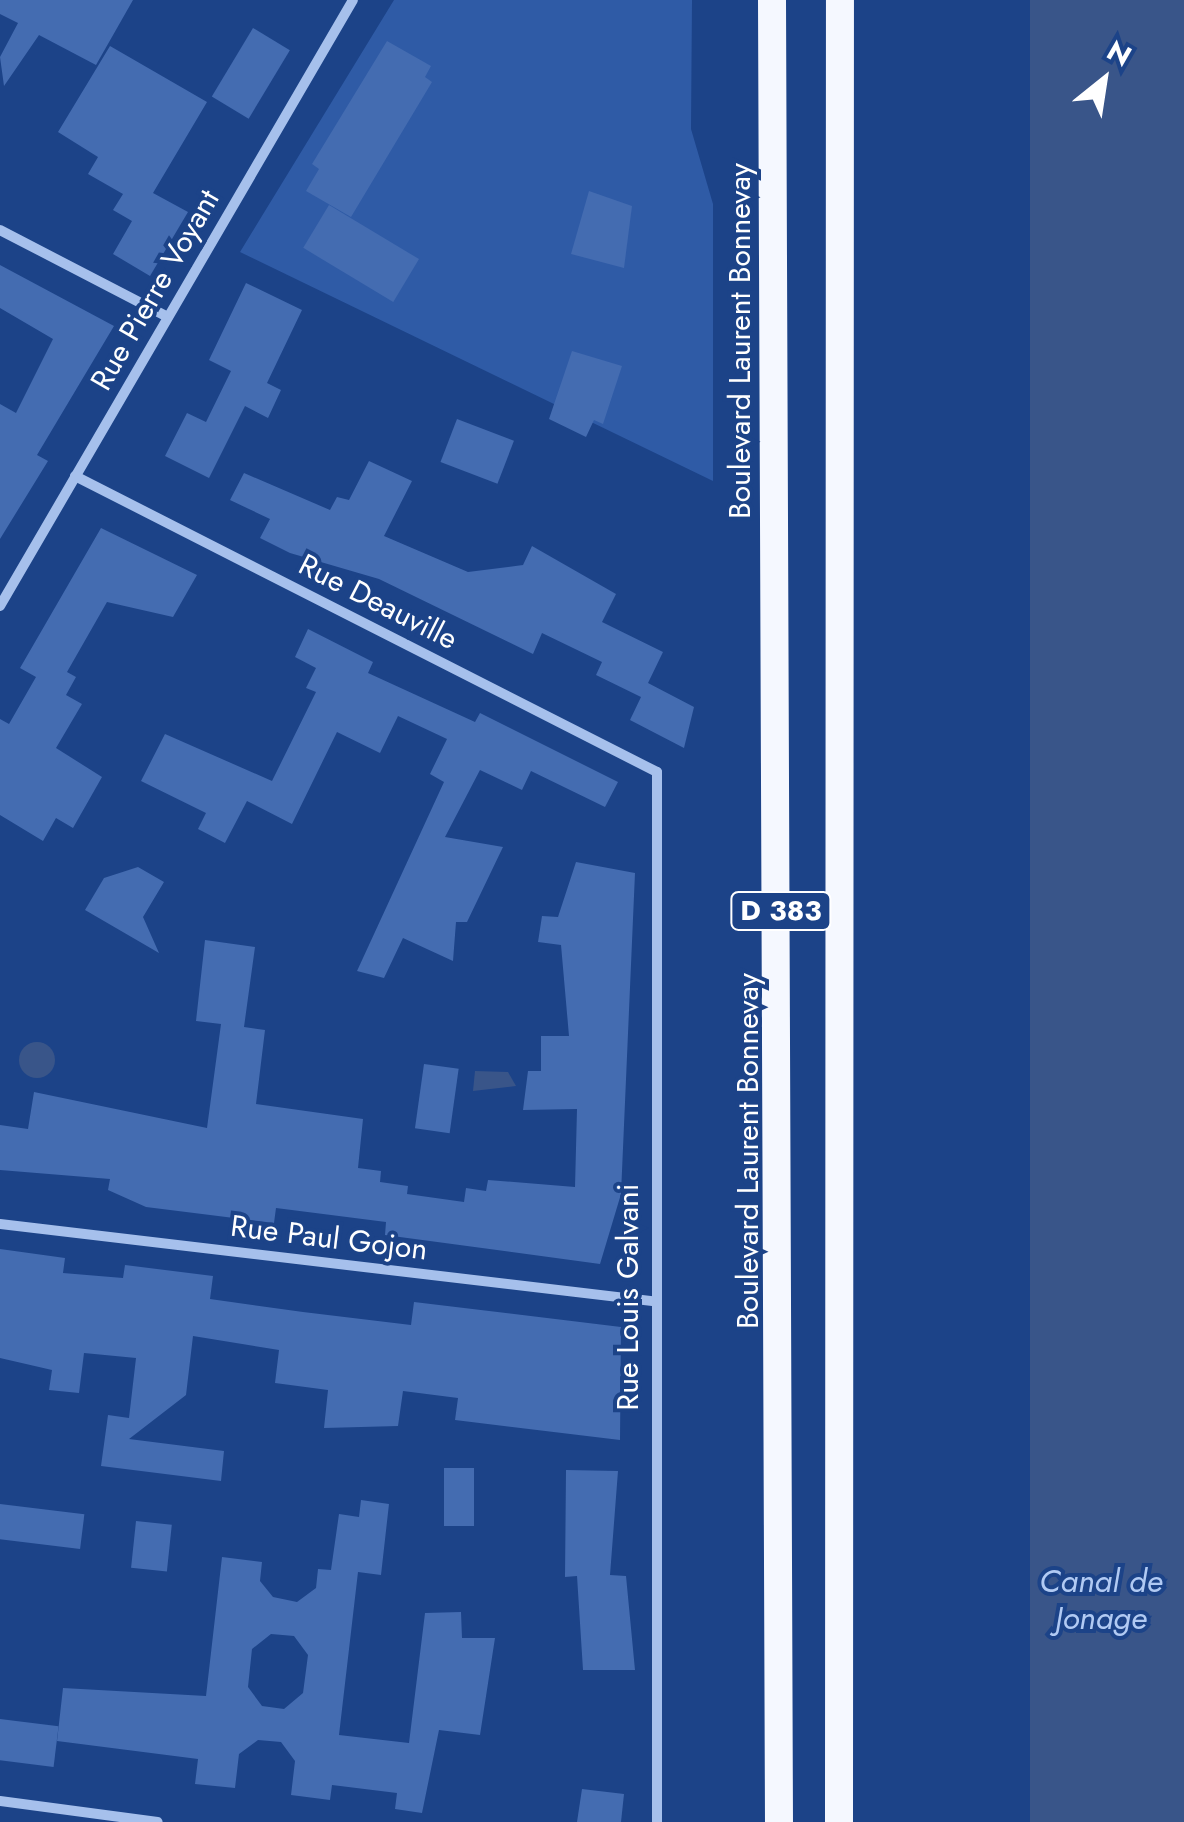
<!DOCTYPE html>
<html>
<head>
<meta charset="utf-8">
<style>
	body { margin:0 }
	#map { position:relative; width:1184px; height:1822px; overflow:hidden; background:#1c4388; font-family:Jost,sans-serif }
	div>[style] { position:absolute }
	.green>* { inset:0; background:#2f5ba6 }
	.water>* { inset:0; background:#395589; transform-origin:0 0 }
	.round { border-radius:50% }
	.building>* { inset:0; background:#446cb1; transform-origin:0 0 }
	.minor>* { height:10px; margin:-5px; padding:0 5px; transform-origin:5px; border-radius:5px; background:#a6c0ec }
	.trunk>* { height:28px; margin:-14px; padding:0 14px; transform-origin:14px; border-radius:14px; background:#f5f8ff }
	span { translate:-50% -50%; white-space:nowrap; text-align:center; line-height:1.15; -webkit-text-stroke:8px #1c4388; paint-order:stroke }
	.shield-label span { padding:2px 8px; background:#1c4388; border:2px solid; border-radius:8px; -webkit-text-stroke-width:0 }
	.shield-label { font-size:28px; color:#fff; font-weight:700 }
	.street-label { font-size:30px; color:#fff }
	.water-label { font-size:32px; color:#b1caf3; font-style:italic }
	.north { position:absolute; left:1054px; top:30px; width:100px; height:100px; -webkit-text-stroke:8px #1c4388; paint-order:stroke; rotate:30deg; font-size:28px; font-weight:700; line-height:40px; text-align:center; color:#fff }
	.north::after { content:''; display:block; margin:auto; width:35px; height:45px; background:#fff; clip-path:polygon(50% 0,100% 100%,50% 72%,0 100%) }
</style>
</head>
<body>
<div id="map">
	<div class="green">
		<i style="clip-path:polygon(394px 0,692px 0,691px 129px,713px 204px,713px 481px,240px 252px)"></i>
	</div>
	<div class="water">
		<i style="left:1030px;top:0;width:154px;height:1822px"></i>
		<i class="round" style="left:19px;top:1042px;width:36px;height:36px"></i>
		<i style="clip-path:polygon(475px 1071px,508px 1072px,516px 1086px,473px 1091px)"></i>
	</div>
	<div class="building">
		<i style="clip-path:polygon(0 0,133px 0,96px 65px,39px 35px,4px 86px,0 57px,18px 23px,0 14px)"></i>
		<i style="left:253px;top:28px;width:43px;height:80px;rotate:31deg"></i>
		<i style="clip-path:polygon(387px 41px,431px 66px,425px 77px,432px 82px,351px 217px,306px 191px,319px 169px,312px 164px)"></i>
		<i style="clip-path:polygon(110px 46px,207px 102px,153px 193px,188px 212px,150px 276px,113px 254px,132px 221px,113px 210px,123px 194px,88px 174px,98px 157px,58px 132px)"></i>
		<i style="clip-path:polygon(589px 191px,632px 206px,624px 268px,571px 254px)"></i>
		<i style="left:329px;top:205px;width:105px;height:50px;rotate:31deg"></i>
		<i style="clip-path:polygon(0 265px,114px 326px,37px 455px,48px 461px,0 539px,0 404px,16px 413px,53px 339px,0 308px)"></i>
		<i style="clip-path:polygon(246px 283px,302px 310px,267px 383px,281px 390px,268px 418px,245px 406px,209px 478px,165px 456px,187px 413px,206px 422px,231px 371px,209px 360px)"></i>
		<i style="clip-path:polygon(572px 351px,622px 366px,603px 424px,594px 420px,586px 437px,549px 419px)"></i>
		<i style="left:457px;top:419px;width:61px;height:46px;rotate:21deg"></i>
		<i style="clip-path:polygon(369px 461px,412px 481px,384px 536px,468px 572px,523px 565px,532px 546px,616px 594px,602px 622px,663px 652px,648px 683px,694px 707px,684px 748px,630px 720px,641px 697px,596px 675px,602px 662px,542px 633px,533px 654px,379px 579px,290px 553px,260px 538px,270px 519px,230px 500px,244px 473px,330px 510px,337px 497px,349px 500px)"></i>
		<i style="clip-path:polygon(101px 528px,197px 575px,173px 617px,107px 602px,67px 672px,76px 677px,66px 695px,82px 704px,56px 748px,102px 777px,73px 828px,56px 818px,43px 841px,0 815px,0 719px,9px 724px,36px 677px,20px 668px)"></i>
		<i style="clip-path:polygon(308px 629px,373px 662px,368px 673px,475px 722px,480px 713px,618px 782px,605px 807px,531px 771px,522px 790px,480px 770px,445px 837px,503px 847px,467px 922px,456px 922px,453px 961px,403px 938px,384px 978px,357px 971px,444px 782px,430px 774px,447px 739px,398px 716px,380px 753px,337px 732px,292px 824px,247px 801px,225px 843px,198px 829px,206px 813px,141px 781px,165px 734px,272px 781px,316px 692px,306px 688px,316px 668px,295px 657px)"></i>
		<i style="clip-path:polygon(576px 862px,635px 873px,621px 1194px,600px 1264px,385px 1235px,386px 1222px,276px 1208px,274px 1223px,146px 1207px,108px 1190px,110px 1179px,0 1170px,0 1125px,28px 1129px,34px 1092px,207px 1128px,221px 1024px,196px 1021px,205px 940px,255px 947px,244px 1027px,265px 1030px,256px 1104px,363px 1119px,358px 1168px,381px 1171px,380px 1182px,408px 1186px,407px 1194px,464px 1202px,466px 1188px,486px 1191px,488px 1180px,575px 1187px,577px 1109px,523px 1110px,528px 1071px,541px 1071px,541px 1036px,569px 1036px,561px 945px,538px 942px,542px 916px,558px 917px)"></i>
		<i style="clip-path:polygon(138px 867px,164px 882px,143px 917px,159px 953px,85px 910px,104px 878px)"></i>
		<i style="left:424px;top:1064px;width:35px;height:65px;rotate:8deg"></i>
		<i style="clip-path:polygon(0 1249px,65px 1258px,63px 1273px,123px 1278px,125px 1265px,213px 1276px,210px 1299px,303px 1312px,411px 1325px,414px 1302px,621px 1327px,620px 1440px,455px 1420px,458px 1398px,403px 1391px,398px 1426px,324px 1428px,328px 1390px,275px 1383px,279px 1350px,193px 1336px,186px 1395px,129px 1439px,224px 1451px,221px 1481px,101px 1466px,108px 1415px,129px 1418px,136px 1358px,84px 1353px,79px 1393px,49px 1390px,52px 1370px,0 1358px)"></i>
		<i style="left:444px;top:1468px;width:30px;height:58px"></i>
		<i style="clip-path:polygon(566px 1470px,618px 1471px,610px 1575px,626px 1576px,635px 1670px,583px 1670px,577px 1576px,565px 1577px)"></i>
		<i style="clip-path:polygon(evenodd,361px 1500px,389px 1504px,381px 1575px,358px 1572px,339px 1735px,409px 1743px,425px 1613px,461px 1612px,462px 1638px,495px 1638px,480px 1735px,439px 1730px,422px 1813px,395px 1809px,397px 1793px,332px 1785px,330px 1800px,291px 1795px,295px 1761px,281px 1742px,258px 1740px,239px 1754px,235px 1788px,195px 1784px,198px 1759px,57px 1741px,63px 1688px,206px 1696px,222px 1557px,262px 1562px,260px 1581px,273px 1597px,297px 1602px,316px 1588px,318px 1569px,331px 1570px,339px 1514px,359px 1517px,361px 1500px,271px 1634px,294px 1636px,308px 1655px,303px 1693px,284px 1709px,262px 1706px,248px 1687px,252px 1649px,271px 1634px)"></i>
		<i style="left:0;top:1504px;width:85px;height:35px;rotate:7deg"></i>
		<i style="left:136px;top:1521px;width:36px;height:47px;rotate:6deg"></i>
		<i style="left:0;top:1719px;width:59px;height:41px;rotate:7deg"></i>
		<i style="clip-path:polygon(582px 1789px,624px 1794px,621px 1822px,577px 1822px)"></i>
	</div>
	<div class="minor">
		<i style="left:0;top:230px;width:189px;rotate:27.4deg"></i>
		<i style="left:75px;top:476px;width:653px;rotate:26.96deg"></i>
		<i style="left:657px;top:772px;width:1050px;rotate:90deg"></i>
		<i style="left:0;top:606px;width:701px;rotate:-59.78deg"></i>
		<i style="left:0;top:1224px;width:657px;rotate:6.74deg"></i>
		<i style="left:0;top:1801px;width:159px;rotate:7.6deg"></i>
	</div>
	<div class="trunk">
		<i style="left:772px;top:0;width:1822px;rotate:89.78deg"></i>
		<i style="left:839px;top:1822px;width:1822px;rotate:-89.97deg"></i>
	</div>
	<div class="shield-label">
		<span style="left:781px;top:911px">D 383</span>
	</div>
	<div class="street-label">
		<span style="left:155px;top:290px;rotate:-60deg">Rue Pierre Voyant</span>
		<span style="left:740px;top:341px;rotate:-90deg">Boulevard Laurent Bonnevay</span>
		<span style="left:378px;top:602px;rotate:27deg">Rue Deauville</span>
		<span style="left:748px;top:1151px;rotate:-90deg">Boulevard Laurent Bonnevay</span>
		<span style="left:329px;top:1238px;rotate:7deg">Rue Paul Gojon</span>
		<span style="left:628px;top:1297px;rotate:-90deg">Rue Louis Galvani</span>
	</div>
	<div class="water-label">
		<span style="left:1101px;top:1600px">Canal de<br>Jonage</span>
	</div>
	<div class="north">N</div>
</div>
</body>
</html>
